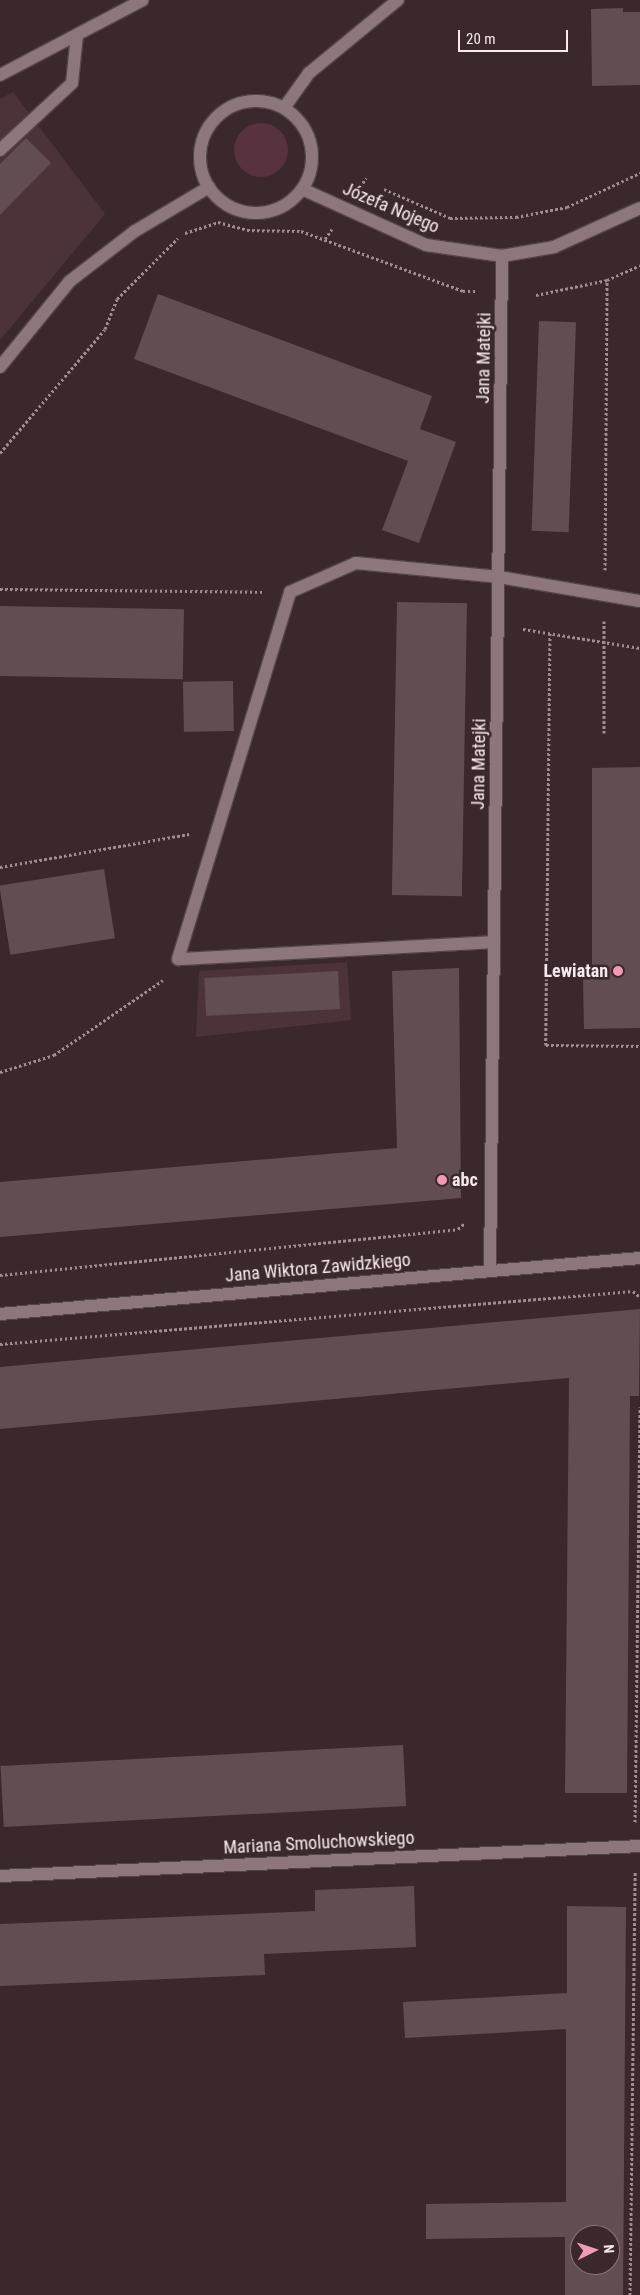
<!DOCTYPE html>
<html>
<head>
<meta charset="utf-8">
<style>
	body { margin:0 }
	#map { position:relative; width:640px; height:2295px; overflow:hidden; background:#3b282d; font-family:"Roboto Condensed",sans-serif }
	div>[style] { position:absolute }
	.built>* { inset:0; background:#4c333a }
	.green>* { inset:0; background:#58323e }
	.round { border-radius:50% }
	.building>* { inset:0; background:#624d53; transform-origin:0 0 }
	.path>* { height:3px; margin-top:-1.5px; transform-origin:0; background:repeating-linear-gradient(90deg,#9e8e93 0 2.5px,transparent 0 5px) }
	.roads { filter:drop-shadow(1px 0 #54454a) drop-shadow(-1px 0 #54454a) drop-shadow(0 1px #54454a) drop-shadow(0 -1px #54454a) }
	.service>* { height:12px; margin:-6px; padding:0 6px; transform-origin:6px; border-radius:6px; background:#8d767c }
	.minor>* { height:12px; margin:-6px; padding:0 6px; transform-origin:6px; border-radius:6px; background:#8d767c }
	.tertiary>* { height:12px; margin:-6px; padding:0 6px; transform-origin:6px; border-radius:6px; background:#8d767c }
	.tertiary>.ring { margin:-6px; padding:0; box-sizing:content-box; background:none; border:12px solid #8d767c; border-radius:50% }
	.dots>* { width:14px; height:14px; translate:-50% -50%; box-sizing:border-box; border:2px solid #3b282d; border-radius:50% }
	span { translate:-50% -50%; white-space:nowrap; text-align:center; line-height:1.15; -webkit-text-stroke:5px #3b282d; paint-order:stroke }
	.street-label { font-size:18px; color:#f7eaee }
	.poi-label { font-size:18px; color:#f7eaee; font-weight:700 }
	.right { translate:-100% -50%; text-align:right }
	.left { translate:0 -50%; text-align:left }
	.north { position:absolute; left:570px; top:2225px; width:50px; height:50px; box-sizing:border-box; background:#3b282d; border:1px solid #86767a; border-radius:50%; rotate:86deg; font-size:14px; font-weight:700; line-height:20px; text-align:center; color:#f7eaee }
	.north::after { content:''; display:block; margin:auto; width:18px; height:22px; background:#f09ab4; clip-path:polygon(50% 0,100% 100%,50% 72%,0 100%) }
	.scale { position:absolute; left:458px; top:30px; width:110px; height:22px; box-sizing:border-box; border:2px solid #f7eaee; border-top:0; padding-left:6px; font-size:15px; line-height:18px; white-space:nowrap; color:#f7eaee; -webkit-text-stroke:4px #3b282d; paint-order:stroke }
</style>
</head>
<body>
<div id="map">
	<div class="built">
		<i style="clip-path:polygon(13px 92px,105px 214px,0 340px,0 99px)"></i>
		<i style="clip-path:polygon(347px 962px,351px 1020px,196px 1037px,199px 971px)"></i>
	</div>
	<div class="green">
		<i class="round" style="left:234px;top:123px;width:54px;height:54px"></i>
	</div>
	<div class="building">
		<i style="clip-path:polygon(623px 8px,623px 12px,640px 12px,640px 85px,592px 86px,591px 9px)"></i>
		<i style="clip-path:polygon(26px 138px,51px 163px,0 215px,0 164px)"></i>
		<i style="clip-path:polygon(158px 294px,432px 396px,420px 429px,456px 442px,419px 543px,382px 530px,408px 461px,134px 359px)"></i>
		<i style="left:539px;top:321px;width:37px;height:210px;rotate:2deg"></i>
		<i style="left:397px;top:602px;width:70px;height:293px;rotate:1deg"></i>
		<i style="left:0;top:606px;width:184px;height:70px;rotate:1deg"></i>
		<i style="left:233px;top:681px;width:50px;height:50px;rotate:89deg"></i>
		<i style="clip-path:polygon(640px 767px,640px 1028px,584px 1029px,583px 978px,592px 978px,592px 768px)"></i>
		<i style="left:104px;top:869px;width:70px;height:106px;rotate:81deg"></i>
		<i style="clip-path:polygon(459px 968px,461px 1198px,0 1237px,0 1182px,397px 1148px,392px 971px)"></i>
		<i style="left:338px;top:971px;width:38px;height:134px;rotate:87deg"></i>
		<i style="clip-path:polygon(640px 1309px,639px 1396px,630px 1396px,627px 1793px,565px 1793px,569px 1378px,0 1429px,0 1367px)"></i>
		<i style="left:403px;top:1745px;width:61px;height:403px;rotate:87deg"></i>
		<i style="clip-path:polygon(414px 1886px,416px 1947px,264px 1954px,265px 1975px,0 1986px,0 1924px,315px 1911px,315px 1890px)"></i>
		<i style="clip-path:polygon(evenodd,567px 1906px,626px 1907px,623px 2295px,565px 2295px,565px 2237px,426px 2239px,426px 2204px,566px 2202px,566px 2029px,405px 2038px,403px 2002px,567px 1993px,567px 1906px,580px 2235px,610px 2235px,610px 2265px,580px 2265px,580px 2235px)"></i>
	</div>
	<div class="path">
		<i style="left:360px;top:187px;width:11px;rotate:-56deg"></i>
		<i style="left:384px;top:189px;width:72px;rotate:23.7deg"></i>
		<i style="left:450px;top:218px;width:66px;rotate:-0.9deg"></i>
		<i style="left:516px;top:217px;width:52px;rotate:-11.1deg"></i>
		<i style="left:567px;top:207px;width:81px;rotate:-25deg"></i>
		<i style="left:185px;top:233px;width:35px;rotate:-18deg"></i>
		<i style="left:218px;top:222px;width:30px;rotate:15deg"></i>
		<i style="left:247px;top:230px;width:54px;rotate:1.1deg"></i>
		<i style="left:301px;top:231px;width:173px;rotate:20.3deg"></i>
		<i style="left:463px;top:291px;width:13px"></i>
		<i style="left:325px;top:239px;width:12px;rotate:-55deg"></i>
		<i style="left:536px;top:295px;width:73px;rotate:-11.9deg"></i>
		<i style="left:607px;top:280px;width:36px;rotate:-24deg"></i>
		<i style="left:0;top:453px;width:162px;rotate:-49.7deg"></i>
		<i style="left:105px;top:329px;width:32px;rotate:-68deg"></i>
		<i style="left:117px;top:299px;width:86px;rotate:-45deg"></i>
		<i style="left:605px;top:570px;width:290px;rotate:-89.6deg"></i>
		<i style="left:0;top:589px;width:265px;rotate:0.6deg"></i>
		<i style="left:523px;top:629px;width:119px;rotate:9.2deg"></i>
		<i style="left:550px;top:633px;width:412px;rotate:90.6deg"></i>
		<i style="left:546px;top:1045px;width:94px;rotate:0.6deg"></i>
		<i style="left:604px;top:733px;width:112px;rotate:-90deg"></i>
		<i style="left:0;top:867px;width:192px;rotate:-9.9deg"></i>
		<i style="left:0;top:1072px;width:57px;rotate:-17.5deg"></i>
		<i style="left:54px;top:1055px;width:132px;rotate:-34.5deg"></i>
		<i style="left:0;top:1275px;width:460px;rotate:-5.7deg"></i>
		<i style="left:458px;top:1229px;width:9px;rotate:-41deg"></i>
		<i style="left:0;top:1344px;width:635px;rotate:-4.79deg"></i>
		<i style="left:633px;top:1291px;width:9px;rotate:41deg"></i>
		<i style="left:635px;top:1822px;width:415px;rotate:-89.3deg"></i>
		<i style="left:630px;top:2295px;width:424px;rotate:-89.3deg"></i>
	</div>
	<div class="roads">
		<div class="service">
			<i style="left:0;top:150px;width:98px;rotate:-42.9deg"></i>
			<i style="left:72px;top:83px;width:48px;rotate:-84.1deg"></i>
			<i style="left:494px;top:942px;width:316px;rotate:176.9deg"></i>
			<i style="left:178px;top:959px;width:384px;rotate:-73deg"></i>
			<i style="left:290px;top:592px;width:72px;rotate:-23.7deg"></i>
			<i style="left:356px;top:563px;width:144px;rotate:5.6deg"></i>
		</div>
		<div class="minor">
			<i style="left:499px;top:577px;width:143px;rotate:9.7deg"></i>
			<i style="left:490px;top:1271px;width:1015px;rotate:-89.32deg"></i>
			<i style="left:0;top:1314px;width:642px;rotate:-5deg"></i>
			<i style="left:0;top:1876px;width:641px;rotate:-2.68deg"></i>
		</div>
		<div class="tertiary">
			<i style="left:0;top:75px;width:161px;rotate:-27.7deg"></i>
			<i class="ring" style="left:200px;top:101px;width:100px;height:100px"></i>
			<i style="left:284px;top:108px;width:43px;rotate:-54.5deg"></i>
			<i style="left:309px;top:73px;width:115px;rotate:-39.4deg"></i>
			<i style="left:302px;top:189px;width:136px;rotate:24.3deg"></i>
			<i style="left:426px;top:245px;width:77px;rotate:8.2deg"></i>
			<i style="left:502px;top:256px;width:53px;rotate:-9.8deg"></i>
			<i style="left:554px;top:247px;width:94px;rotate:-24.4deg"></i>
			<i style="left:0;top:367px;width:111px;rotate:-50.9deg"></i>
			<i style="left:70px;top:281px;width:82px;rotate:-37.6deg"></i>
			<i style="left:135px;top:231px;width:86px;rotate:-30.7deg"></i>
		</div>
	</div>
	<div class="dots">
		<i style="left:618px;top:971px;background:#f09ab4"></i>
		<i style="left:442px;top:1180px;background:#f09ab4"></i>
	</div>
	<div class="street-label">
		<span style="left:391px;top:208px;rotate:23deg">Józefa Nojego</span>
		<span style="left:484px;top:358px;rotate:-89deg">Jana Matejki</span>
		<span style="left:479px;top:764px;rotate:-89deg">Jana Matejki</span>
		<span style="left:318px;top:1268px;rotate:-5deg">Jana Wiktora Zawidzkiego</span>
		<span style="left:319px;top:1843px;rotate:-3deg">Mariana Smoluchowskiego</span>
	</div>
	<div class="poi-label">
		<span class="right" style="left:608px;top:971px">Lewiatan</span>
		<span class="left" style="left:452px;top:1180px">abc</span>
	</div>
	<div class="north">N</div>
	<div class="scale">20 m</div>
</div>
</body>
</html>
